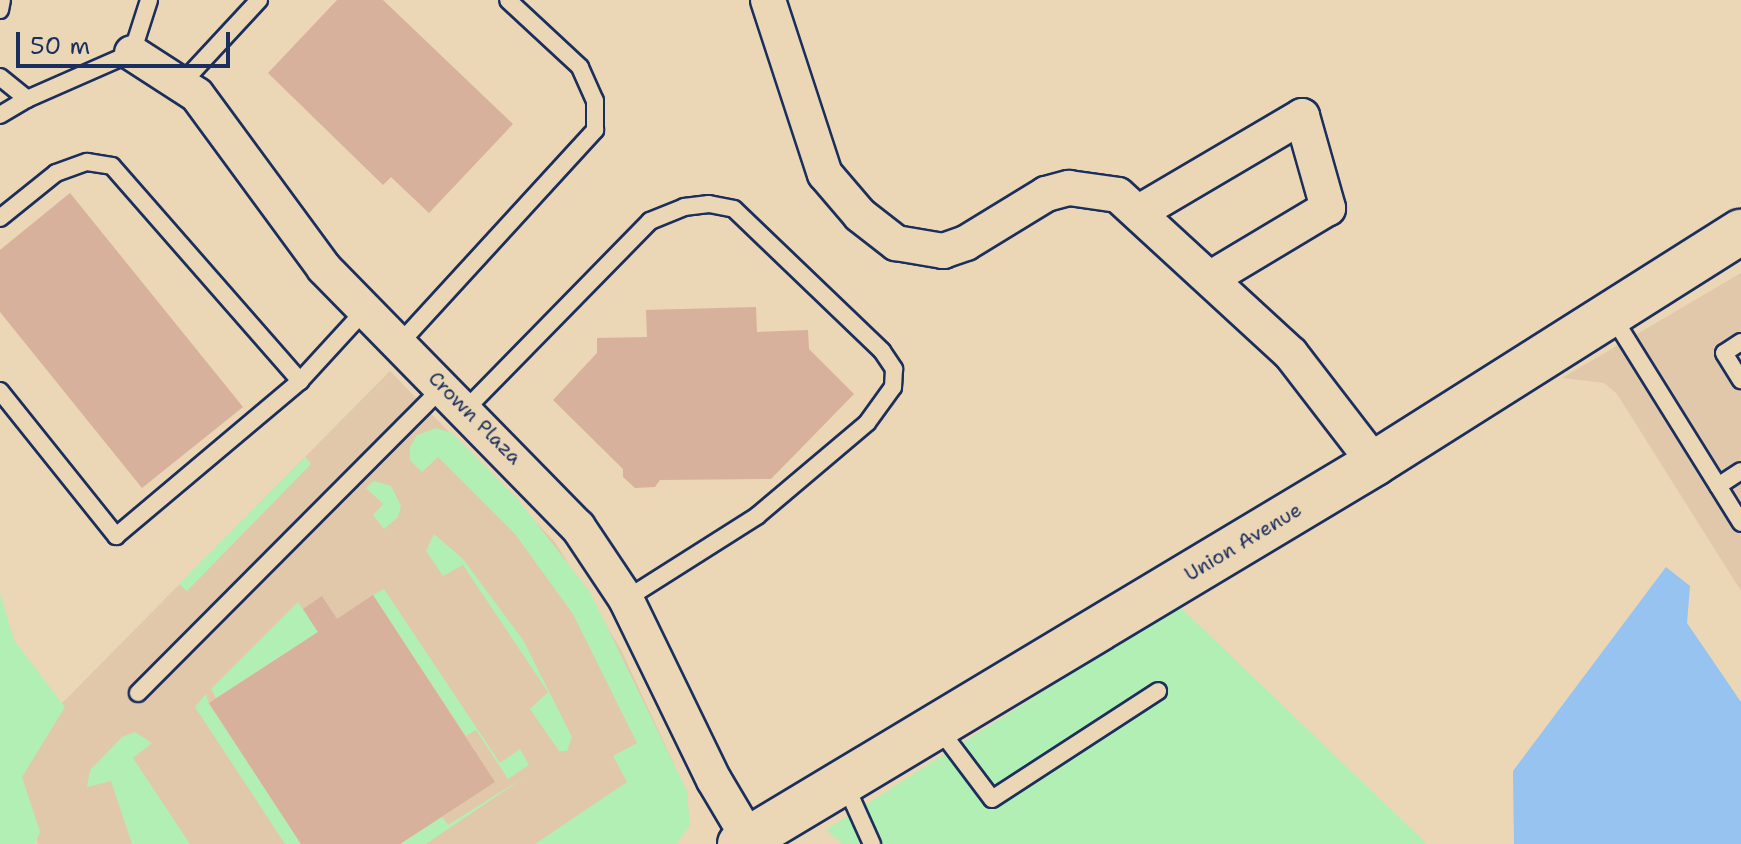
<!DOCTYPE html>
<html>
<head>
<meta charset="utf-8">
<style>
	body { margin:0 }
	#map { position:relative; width:1741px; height:844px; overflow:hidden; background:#ebd6b5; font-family:"Shantell Sans",sans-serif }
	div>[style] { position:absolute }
	.built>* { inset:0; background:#e1c8ab }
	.green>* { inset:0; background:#b2efb5 }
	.water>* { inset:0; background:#96c3f0 }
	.building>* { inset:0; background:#d7b19b }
	.roads { filter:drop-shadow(2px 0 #1b2f5e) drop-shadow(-2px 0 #1b2f5e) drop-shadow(0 2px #1b2f5e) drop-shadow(0 -2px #1b2f5e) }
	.lane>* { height:16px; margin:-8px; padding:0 8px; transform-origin:8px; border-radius:8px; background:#ebd6b5 }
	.street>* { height:34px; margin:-17px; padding:0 17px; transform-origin:17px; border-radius:17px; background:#ebd6b5 }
	.secondary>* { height:44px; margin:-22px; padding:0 22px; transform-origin:22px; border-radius:22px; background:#ebd6b5 }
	span { translate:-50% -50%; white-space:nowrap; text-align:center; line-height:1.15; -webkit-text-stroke:6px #ebd6b5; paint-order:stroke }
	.street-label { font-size:20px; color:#1b2f5e }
	.scale { position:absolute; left:16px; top:32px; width:214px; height:36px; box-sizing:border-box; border:4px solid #1b2f5e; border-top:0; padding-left:10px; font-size:24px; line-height:28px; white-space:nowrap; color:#1b2f5e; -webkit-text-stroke:6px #ebd6b5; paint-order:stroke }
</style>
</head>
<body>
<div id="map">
	<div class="built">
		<i style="clip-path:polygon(1741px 273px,1741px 591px,1617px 394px,1604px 383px,1562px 378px)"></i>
		<i style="clip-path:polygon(390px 371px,555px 542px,621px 650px,674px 764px,553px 844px,38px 844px,9px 757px)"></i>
	</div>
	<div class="green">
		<i style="clip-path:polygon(436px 428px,452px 433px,516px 497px,590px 592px,687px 791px,690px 826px,676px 844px,535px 844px,627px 782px,613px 756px,637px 743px,573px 614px,515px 534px,438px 457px,422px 472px,410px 460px,410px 447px,417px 435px)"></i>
		<i style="clip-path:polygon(305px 457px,311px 464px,187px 591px,179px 584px)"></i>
		<i style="clip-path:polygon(374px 481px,391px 486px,401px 506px,398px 517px,384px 529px,373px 515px,383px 504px,366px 488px)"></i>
		<i style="clip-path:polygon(434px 534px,463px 559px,523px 640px,572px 737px,567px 751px,559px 751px,530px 709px,548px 692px,463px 565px,443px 576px,426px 551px)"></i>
		<i style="clip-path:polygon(384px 589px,500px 763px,520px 749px,529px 765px,508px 779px,476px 730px,466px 736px,373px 595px)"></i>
		<i style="clip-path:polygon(0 593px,14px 640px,65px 707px,22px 777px,40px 832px,35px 844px,0 844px)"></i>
		<i style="clip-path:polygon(298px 602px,318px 632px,216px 698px,211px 689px)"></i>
		<i style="clip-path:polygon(1178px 605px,1427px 844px,843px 844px,826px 830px)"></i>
		<i style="clip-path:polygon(206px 694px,209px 704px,301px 844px,285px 844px,195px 707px)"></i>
		<i style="clip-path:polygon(135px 732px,152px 743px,133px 758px,190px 844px,132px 844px,111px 781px,87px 787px,90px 770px,122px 737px)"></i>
		<i style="clip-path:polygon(526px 776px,426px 844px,400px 844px,442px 817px,448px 825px)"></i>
	</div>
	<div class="water">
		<i style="clip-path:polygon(1666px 567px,1690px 586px,1687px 623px,1741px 702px,1741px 844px,1514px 844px,1513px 771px)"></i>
	</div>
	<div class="building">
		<i style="clip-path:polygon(337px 0,383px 0,513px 124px,429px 213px,391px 177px,383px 185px,268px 73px)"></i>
		<i style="clip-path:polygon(70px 193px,243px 407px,142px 488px,0 312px,0 250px)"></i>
		<i style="clip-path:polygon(756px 307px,757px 332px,808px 330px,809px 349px,854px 394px,771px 479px,660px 480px,655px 487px,635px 488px,623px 477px,623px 469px,553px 400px,597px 353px,597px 338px,647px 337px,646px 310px)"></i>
		<i style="clip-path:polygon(373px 595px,495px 782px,400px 844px,301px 844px,209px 703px,318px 632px,303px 609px,322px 596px,337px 619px)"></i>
	</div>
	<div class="roads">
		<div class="lane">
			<i style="left:0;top:10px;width:10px;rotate:-79deg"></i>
			<i style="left:0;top:77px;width:35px;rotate:39deg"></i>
			<i style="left:27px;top:99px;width:115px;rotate:-23.7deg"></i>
			<i style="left:132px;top:53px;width:56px;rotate:-72.2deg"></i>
			<i style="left:183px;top:82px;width:112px;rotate:-47.2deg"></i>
			<i style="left:0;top:115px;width:31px;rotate:-31deg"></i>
			<i style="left:0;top:218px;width:72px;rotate:-38.8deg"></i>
			<i style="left:56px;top:173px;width:33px;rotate:-20deg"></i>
			<i style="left:87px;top:162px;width:25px;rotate:9deg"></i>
			<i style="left:112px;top:166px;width:286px;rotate:48.8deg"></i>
			<i style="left:1611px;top:314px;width:246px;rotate:58.1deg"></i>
			<i style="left:1741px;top:342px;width:20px;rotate:147deg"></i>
			<i style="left:1724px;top:353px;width:32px;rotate:58deg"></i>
			<i style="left:400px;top:343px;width:289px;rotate:-47.5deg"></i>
			<i style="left:595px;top:130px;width:29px;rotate:-90deg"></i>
			<i style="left:595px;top:101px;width:37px;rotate:-114deg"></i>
			<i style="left:580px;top:67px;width:98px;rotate:-137.1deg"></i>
			<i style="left:0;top:391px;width:186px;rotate:51.3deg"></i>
			<i style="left:116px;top:536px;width:241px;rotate:-40.1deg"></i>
			<i style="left:300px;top:381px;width:98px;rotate:-47.5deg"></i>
			<i style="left:466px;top:409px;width:263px;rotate:-45.6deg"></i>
			<i style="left:650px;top:221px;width:37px;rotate:-22deg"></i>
			<i style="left:684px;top:207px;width:25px;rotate:-7deg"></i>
			<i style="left:709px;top:204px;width:25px;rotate:11deg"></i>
			<i style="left:734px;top:209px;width:205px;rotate:43.8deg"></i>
			<i style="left:882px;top:351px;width:22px;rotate:56deg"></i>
			<i style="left:894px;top:369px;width:18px;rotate:93deg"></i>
			<i style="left:893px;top:387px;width:44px;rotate:125.8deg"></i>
			<i style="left:867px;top:423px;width:144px;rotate:139.8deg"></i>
			<i style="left:757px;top:516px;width:155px;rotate:147.6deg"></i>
			<i style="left:1718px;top:486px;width:27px;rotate:-33deg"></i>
			<i style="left:138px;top:693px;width:433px;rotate:-45.1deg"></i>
			<i style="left:937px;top:726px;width:91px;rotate:53deg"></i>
			<i style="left:992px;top:799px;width:198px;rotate:-33deg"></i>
			<i style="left:845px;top:784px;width:66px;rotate:65.8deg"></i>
		</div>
		<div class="street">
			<i style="left:768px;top:0;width:183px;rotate:71.9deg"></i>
			<i style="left:825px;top:174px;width:54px;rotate:49.5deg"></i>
			<i style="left:860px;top:215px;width:46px;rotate:37.9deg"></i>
			<i style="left:896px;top:243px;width:48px;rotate:9.7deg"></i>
			<i style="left:943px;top:251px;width:24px;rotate:-19deg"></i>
			<i style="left:966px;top:243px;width:94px;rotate:-31.5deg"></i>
			<i style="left:1046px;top:194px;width:24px;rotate:-15deg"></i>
			<i style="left:1069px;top:188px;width:49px;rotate:8.1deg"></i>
			<i style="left:1118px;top:195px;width:235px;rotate:42.6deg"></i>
			<i style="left:1291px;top:354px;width:138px;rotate:52.4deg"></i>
			<i style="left:132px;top:53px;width:77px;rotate:32.9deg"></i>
			<i style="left:197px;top:95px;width:215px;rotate:53.7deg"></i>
			<i style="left:324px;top:268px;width:363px;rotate:45.6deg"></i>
			<i style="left:578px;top:527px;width:87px;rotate:56.3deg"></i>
			<i style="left:626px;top:599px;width:201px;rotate:64.1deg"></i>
			<i style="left:714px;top:780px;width:69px;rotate:59.3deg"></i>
			<i style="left:1141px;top:211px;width:187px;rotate:-30.5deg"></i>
			<i style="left:1302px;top:116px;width:96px;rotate:74.2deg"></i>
			<i style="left:1328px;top:208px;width:136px;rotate:149.1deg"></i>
		</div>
		<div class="secondary">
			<i style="left:740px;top:844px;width:741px;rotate:-30.96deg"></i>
			<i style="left:1375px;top:463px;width:433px;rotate:-32.3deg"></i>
		</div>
	</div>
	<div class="street-label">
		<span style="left:475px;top:418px;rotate:45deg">Crown Plaza</span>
		<span style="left:1243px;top:542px;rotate:-31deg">Union Avenue</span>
	</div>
	<div class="scale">50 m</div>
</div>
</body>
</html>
